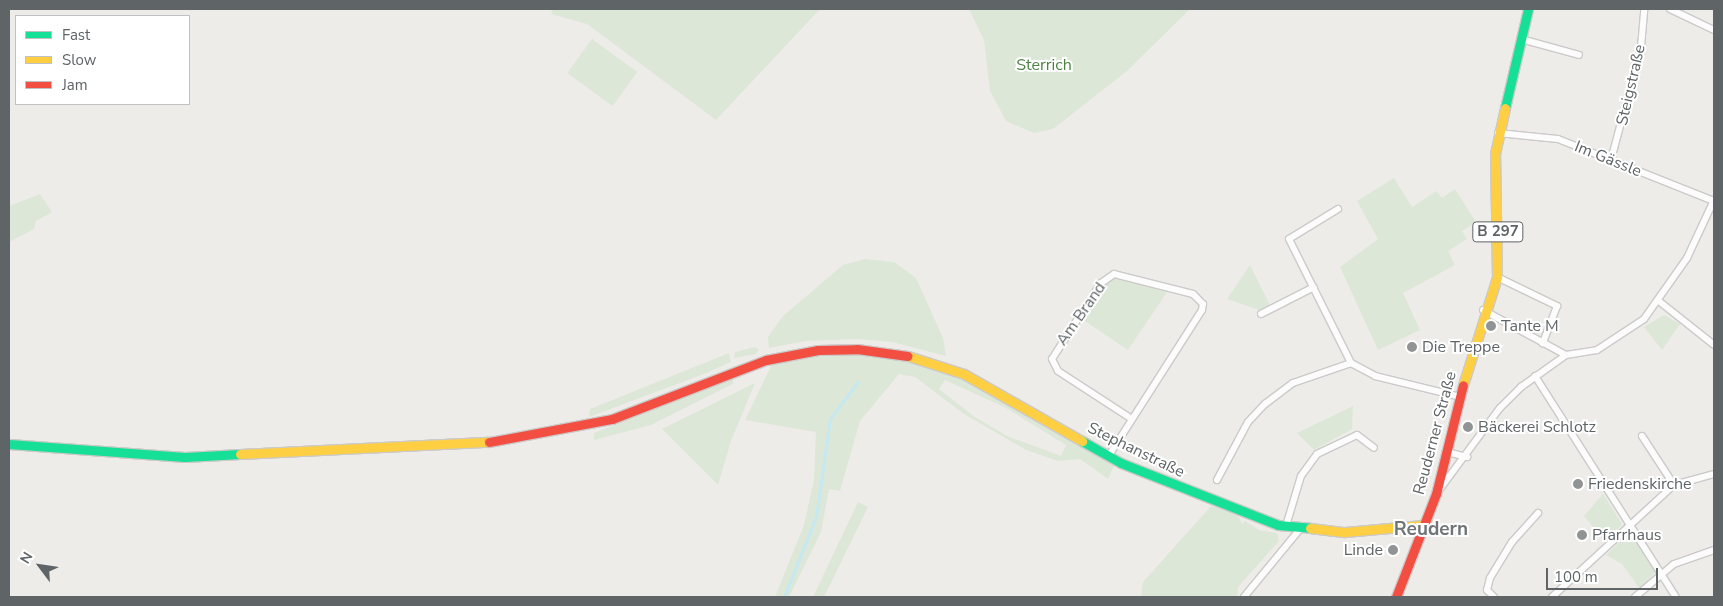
<!DOCTYPE html>
<html>
<head>
<meta charset="utf-8">
<style>
	body { margin:0 }
	#map { position:relative; width:1723px; height:606px; overflow:hidden; background:#eeece9; font-family:"Nunito Sans",sans-serif }
	div>[style] { position:absolute }
	.green>* { inset:0; background:#dce7d7; transform-origin:0 0 }
	.stream>* { height:2.5px; margin:-1.25px; padding:0 1.25px; transform-origin:1.25px; border-radius:1.25px; background:#c5e8f1 }
	.roads { filter:drop-shadow(1px 0 #cbcac9) drop-shadow(-1px 0 #cbcac9) drop-shadow(0 1px #cbcac9) drop-shadow(0 -1px #cbcac9) }
	.street>* { height:6px; margin:-3px; padding:0 3px; transform-origin:3px; border-radius:3px; background:#fcfcfc }
	.fast>* { height:9px; margin:-4.5px; padding:0 4.5px; transform-origin:4.5px; border-radius:4.5px; background:#16e098 }
	.slow>* { height:9px; margin:-4.5px; padding:0 4.5px; transform-origin:4.5px; border-radius:4.5px; background:#ffcf43 }
	.jam>* { height:9px; margin:-4.5px; padding:0 4.5px; transform-origin:4.5px; border-radius:4.5px; background:#f24e42 }
	.dots>* { width:14px; height:14px; translate:-50% -50%; box-sizing:border-box; border:2px solid #fff; border-radius:50% }
	span { translate:-50% -50%; white-space:nowrap; text-align:center; line-height:1.15; -webkit-text-stroke:4px #fff; paint-order:stroke }
	.shield-label span { padding:1px 4px; background:#fff; border:1px solid; border-radius:4px; -webkit-text-stroke-width:0 }
	.shield-label { font-size:15px; color:#5f6466; font-weight:700 }
	.park-label { font-size:16px; color:#4e8242 }
	.street-label { font-size:16px; color:#5f6466 }
	.poi-label { font-size:16px; color:#5f6466 }
	.left { translate:0 -50%; text-align:left }
	.right { translate:-100% -50%; text-align:right }
	.quarter-label { font-size:19px; color:#707678; font-weight:700 }
	.frame { position:absolute; inset:0; border:10px solid #5f6466; pointer-events:none }
	.legend { position:absolute; left:15px; top:15px; width:175px; height:90px; box-sizing:border-box; background:#fff; border:1px solid #bfc1c2; margin:0; padding:6px 9px; list-style:none; font-size:15px; color:#5f6466 }
	.legend li { display:flex; align-items:center; gap:10px; height:25px }
	.legend b { width:25px; border:1px solid #bfc1c2 }
	.north { position:absolute; left:15px; top:541px; width:50px; height:50px; -webkit-text-stroke:4px #fff; paint-order:stroke; rotate:301deg; font-size:14px; font-weight:700; line-height:20px; text-align:center; color:#5f6466 }
	.north::after { content:''; display:block; margin:auto; width:18px; height:22px; background:#5f6466; clip-path:polygon(50% 0,100% 100%,50% 72%,0 100%) }
	.scale { position:absolute; left:1546px; top:568px; width:112px; height:22px; box-sizing:border-box; border:2px solid #5f6466; border-top:0; padding-left:6px; font-size:15px; line-height:18px; white-space:nowrap; color:#5f6466; -webkit-text-stroke:4px #fff; paint-order:stroke }
</style>
</head>
<body>
<div id="map">
	<div class="green">
		<i style="clip-path:polygon(553px 9px,820px 9px,716px 120px,587px 24px,551px 14px)"></i>
		<i style="clip-path:polygon(969px 9px,1190px 9px,1127px 71px,1053px 129px,1034px 133px,1006px 121px,990px 91px,984px 40px)"></i>
		<i style="left:592px;top:39px;width:56px;height:42px;rotate:36deg"></i>
		<i style="clip-path:polygon(1394px 178px,1412px 207px,1436px 191px,1442px 198px,1455px 189px,1476px 222px,1462px 231px,1467px 239px,1448px 251px,1455px 265px,1403px 293px,1420px 330px,1378px 350px,1340px 267px,1378px 239px,1357px 201px)"></i>
		<i style="clip-path:polygon(40px 194px,52px 212px,36px 221px,34px 229px,9px 242px,9px 206px)"></i>
		<i style="clip-path:polygon(865px 259px,894px 262px,916px 278px,943px 338px,946px 356px,892px 342px,858px 339px,805px 341px,769px 348px,768px 337px,783px 316px,843px 265px)"></i>
		<i style="clip-path:polygon(1250px 265px,1270px 305px,1259px 310px,1227px 299px)"></i>
		<i style="clip-path:polygon(1115px 278px,1167px 292px,1128px 350px,1082px 319px,1103px 286px)"></i>
		<i style="clip-path:polygon(1664px 315px,1680px 324px,1662px 350px,1644px 327px)"></i>
		<i style="clip-path:polygon(754px 347px,759px 349px,756px 354px,734px 358px,735px 352px)"></i>
		<i style="clip-path:polygon(evenodd,838px 352px,913px 360px,941px 369px,993px 394px,1114px 466px,1108px 479px,1080px 459px,1058px 461px,1026px 450px,964px 414px,915px 377px,899px 374px,860px 421px,840px 491px,829px 489px,821px 532px,789px 597px,775px 597px,804px 525px,814px 480px,816px 432px,745px 420px,773px 362px,838px 352px,945px 380px,1006px 408px,1066px 445px,1061px 456px,1007px 436px,975px 417px,939px 389px,945px 380px)"></i>
		<i style="clip-path:polygon(729px 353px,731px 362px,704px 374px,589px 417px,590px 409px)"></i>
		<i style="clip-path:polygon(733px 379px,733px 384px,651px 425px,594px 440px,594px 433px)"></i>
		<i style="clip-path:polygon(755px 383px,731px 441px,718px 485px,662px 429px)"></i>
		<i style="clip-path:polygon(1353px 406px,1352px 429px,1314px 450px,1297px 433px)"></i>
		<i style="clip-path:polygon(1603px 494px,1622px 524px,1606px 542px,1584px 516px)"></i>
		<i style="clip-path:polygon(858px 502px,868px 507px,824px 597px,813px 597px)"></i>
		<i style="clip-path:polygon(1211px 506px,1237px 514px,1242px 524px,1245px 521px,1259px 530px,1277px 533px,1279px 541px,1238px 587px,1237px 597px,1141px 597px,1143px 582px)"></i>
		<i style="clip-path:polygon(1627px 535px,1635px 537px,1656px 571px,1640px 589px,1622px 564px,1606px 555px)"></i>
	</div>
	<div class="stream">
		<i style="left:784px;top:597px;width:86px;rotate:-68.2deg"></i>
		<i style="left:816px;top:517px;width:99px;rotate:-81.9deg"></i>
		<i style="left:830px;top:419px;width:46px;rotate:-52.9deg"></i>
	</div>
	<div class="roads">
		<div class="street">
			<i style="left:1670px;top:9px;width:49px;rotate:25.5deg"></i>
			<i style="left:1521px;top:39px;width:60px;rotate:15.4deg"></i>
			<i style="left:1498px;top:133px;width:60px;rotate:5.7deg"></i>
			<i style="left:1558px;top:139px;width:168px;rotate:21.7deg"></i>
			<i style="left:1611px;top:160px;width:117px;rotate:-75.1deg"></i>
			<i style="left:1641px;top:47px;width:38px;rotate:-85deg"></i>
			<i style="left:1338px;top:209px;width:57px;rotate:148.5deg"></i>
			<i style="left:1289px;top:239px;width:139px;rotate:63.4deg"></i>
			<i style="left:1351px;top:363px;width:27px;rotate:28deg"></i>
			<i style="left:1375px;top:376px;width:89px;rotate:13.7deg"></i>
			<i style="left:1497px;top:277px;width:67px;rotate:25.8deg"></i>
			<i style="left:1557px;top:306px;width:40px;rotate:111deg"></i>
			<i style="left:1660px;top:302px;width:69px;rotate:38.5deg"></i>
			<i style="left:1483px;top:310px;width:94px;rotate:28.5deg"></i>
			<i style="left:1261px;top:314px;width:59px;rotate:-27deg"></i>
			<i style="left:1535px;top:376px;width:262px;rotate:57.5deg"></i>
			<i style="left:1642px;top:436px;width:59px;rotate:56.9deg"></i>
			<i style="left:1447px;top:452px;width:21px;rotate:14deg"></i>
			<i style="left:1108px;top:457px;width:174px;rotate:-57.4deg"></i>
			<i style="left:1202px;top:310px;width:6px;rotate:-81deg"></i>
			<i style="left:1203px;top:304px;width:14px;rotate:-135deg"></i>
			<i style="left:1193px;top:294px;width:81px;rotate:-165.8deg"></i>
			<i style="left:1114px;top:274px;width:16px;rotate:145deg"></i>
			<i style="left:1101px;top:283px;width:90px;rotate:122.8deg"></i>
			<i style="left:1052px;top:359px;width:13px;rotate:63deg"></i>
			<i style="left:1058px;top:371px;width:88px;rotate:33deg"></i>
			<i style="left:1217px;top:480px;width:66px;rotate:-61.9deg"></i>
			<i style="left:1248px;top:422px;width:25px;rotate:-47deg"></i>
			<i style="left:1265px;top:404px;width:35px;rotate:-37deg"></i>
			<i style="left:1293px;top:383px;width:61px;rotate:-19deg"></i>
			<i style="left:1437px;top:493px;width:106px;rotate:-53.5deg"></i>
			<i style="left:1500px;top:408px;width:30px;rotate:-45deg"></i>
			<i style="left:1521px;top:387px;width:55px;rotate:-35.4deg"></i>
			<i style="left:1566px;top:355px;width:31px;rotate:-9deg"></i>
			<i style="left:1597px;top:350px;width:56px;rotate:-33.4deg"></i>
			<i style="left:1644px;top:319px;width:75px;rotate:-54.8deg"></i>
			<i style="left:1687px;top:258px;width:64px;rotate:-65deg"></i>
			<i style="left:1286px;top:526px;width:52px;rotate:-73.3deg"></i>
			<i style="left:1301px;top:476px;width:27px;rotate:-54deg"></i>
			<i style="left:1317px;top:454px;width:44px;rotate:-25.4deg"></i>
			<i style="left:1357px;top:435px;width:21px;rotate:37deg"></i>
			<i style="left:1244px;top:597px;width:88px;rotate:-50.5deg"></i>
			<i style="left:1494px;top:597px;width:10px;rotate:-135deg"></i>
			<i style="left:1487px;top:590px;width:12px;rotate:-76deg"></i>
			<i style="left:1490px;top:578px;width:42px;rotate:-58.6deg"></i>
			<i style="left:1512px;top:542px;width:39px;rotate:-48deg"></i>
			<i style="left:1552px;top:597px;width:166px;rotate:-42.6deg"></i>
			<i style="left:1674px;top:485px;width:41px;rotate:-15.4deg"></i>
			<i style="left:1635px;top:597px;width:51px;rotate:-40.2deg"></i>
			<i style="left:1674px;top:564px;width:42px;rotate:-19.3deg"></i>
		</div>
		<div class="fast">
			<i style="left:1505px;top:108px;width:102px;rotate:-76.9deg"></i>
			<i style="left:1082px;top:441px;width:45px;rotate:29.4deg"></i>
			<i style="left:1121px;top:463px;width:169px;rotate:21.5deg"></i>
			<i style="left:1278px;top:525px;width:32px;rotate:5deg"></i>
			<i style="left:9px;top:444px;width:176px;rotate:4.2deg"></i>
			<i style="left:185px;top:457px;width:55px;rotate:-3.1deg"></i>
		</div>
		<div class="slow">
			<i style="left:908px;top:356px;width:59px;rotate:17.8deg"></i>
			<i style="left:964px;top:374px;width:136px;rotate:29.6deg"></i>
			<i style="left:1463px;top:385px;width:113px;rotate:-72.5deg"></i>
			<i style="left:1497px;top:277px;width:123px;rotate:-90.9deg"></i>
			<i style="left:1495px;top:154px;width:47px;rotate:-77.7deg"></i>
			<i style="left:240px;top:454px;width:249px;rotate:-2.8deg"></i>
			<i style="left:1310px;top:528px;width:35px;rotate:7deg"></i>
			<i style="left:1345px;top:532px;width:78px;rotate:-5.1deg"></i>
		</div>
		<div class="jam">
			<i style="left:489px;top:442px;width:125px;rotate:-10.6deg"></i>
			<i style="left:612px;top:419px;width:165px;rotate:-21deg"></i>
			<i style="left:766px;top:360px;width:53px;rotate:-10.9deg"></i>
			<i style="left:818px;top:350px;width:39px;rotate:-1deg"></i>
			<i style="left:857px;top:349px;width:51px;rotate:7.8deg"></i>
			<i style="left:1396px;top:597px;width:110px;rotate:-68.8deg"></i>
			<i style="left:1436px;top:494px;width:112px;rotate:-76.1deg"></i>
		</div>
	</div>
	<div class="dots">
		<i style="left:1491px;top:326px;background:#919494"></i>
		<i style="left:1412px;top:347px;background:#919494"></i>
		<i style="left:1468px;top:427px;background:#919494"></i>
		<i style="left:1578px;top:484px;background:#919494"></i>
		<i style="left:1582px;top:535px;background:#919494"></i>
		<i style="left:1393px;top:550px;background:#919494"></i>
	</div>
	<div class="shield-label">
		<span style="left:1498px;top:232px">B 297</span>
	</div>
	<div class="park-label">
		<span style="left:1044px;top:65px">Sterrich</span>
	</div>
	<div class="street-label">
		<span style="left:1631px;top:85px;rotate:-77deg">Steigstraße</span>
		<span style="left:1608px;top:159px;rotate:22deg">Im Gässle</span>
		<span style="left:1081px;top:314px;rotate:-55deg">Am Brand</span>
		<span style="left:1435px;top:433px;rotate:-75deg">Reuderner Straße</span>
		<span style="left:1136px;top:450px;rotate:26deg">Stephanstraße</span>
	</div>
	<div class="poi-label">
		<span class="left" style="left:1501px;top:326px">Tante M</span>
		<span class="left" style="left:1422px;top:347px">Die Treppe</span>
		<span class="left" style="left:1478px;top:427px">Bäckerei Schlotz</span>
		<span class="left" style="left:1588px;top:484px">Friedenskirche</span>
		<span class="left" style="left:1592px;top:535px">Pfarrhaus</span>
		<span class="right" style="left:1383px;top:550px">Linde</span>
	</div>
	<div class="quarter-label">
		<span style="left:1431px;top:530px">Reudern</span>
	</div>
	<div class="frame"></div>
	<ul class="legend">
	<li><b style="height:6px;background:#16e098"></b>Fast</li>
	<li><b style="height:6px;background:#ffcf43"></b>Slow</li>
	<li><b style="height:6px;background:#f24e42"></b>Jam</li>
	</ul>
	<div class="north">N</div>
	<div class="scale">100 m</div>
</div>
</body>
</html>
